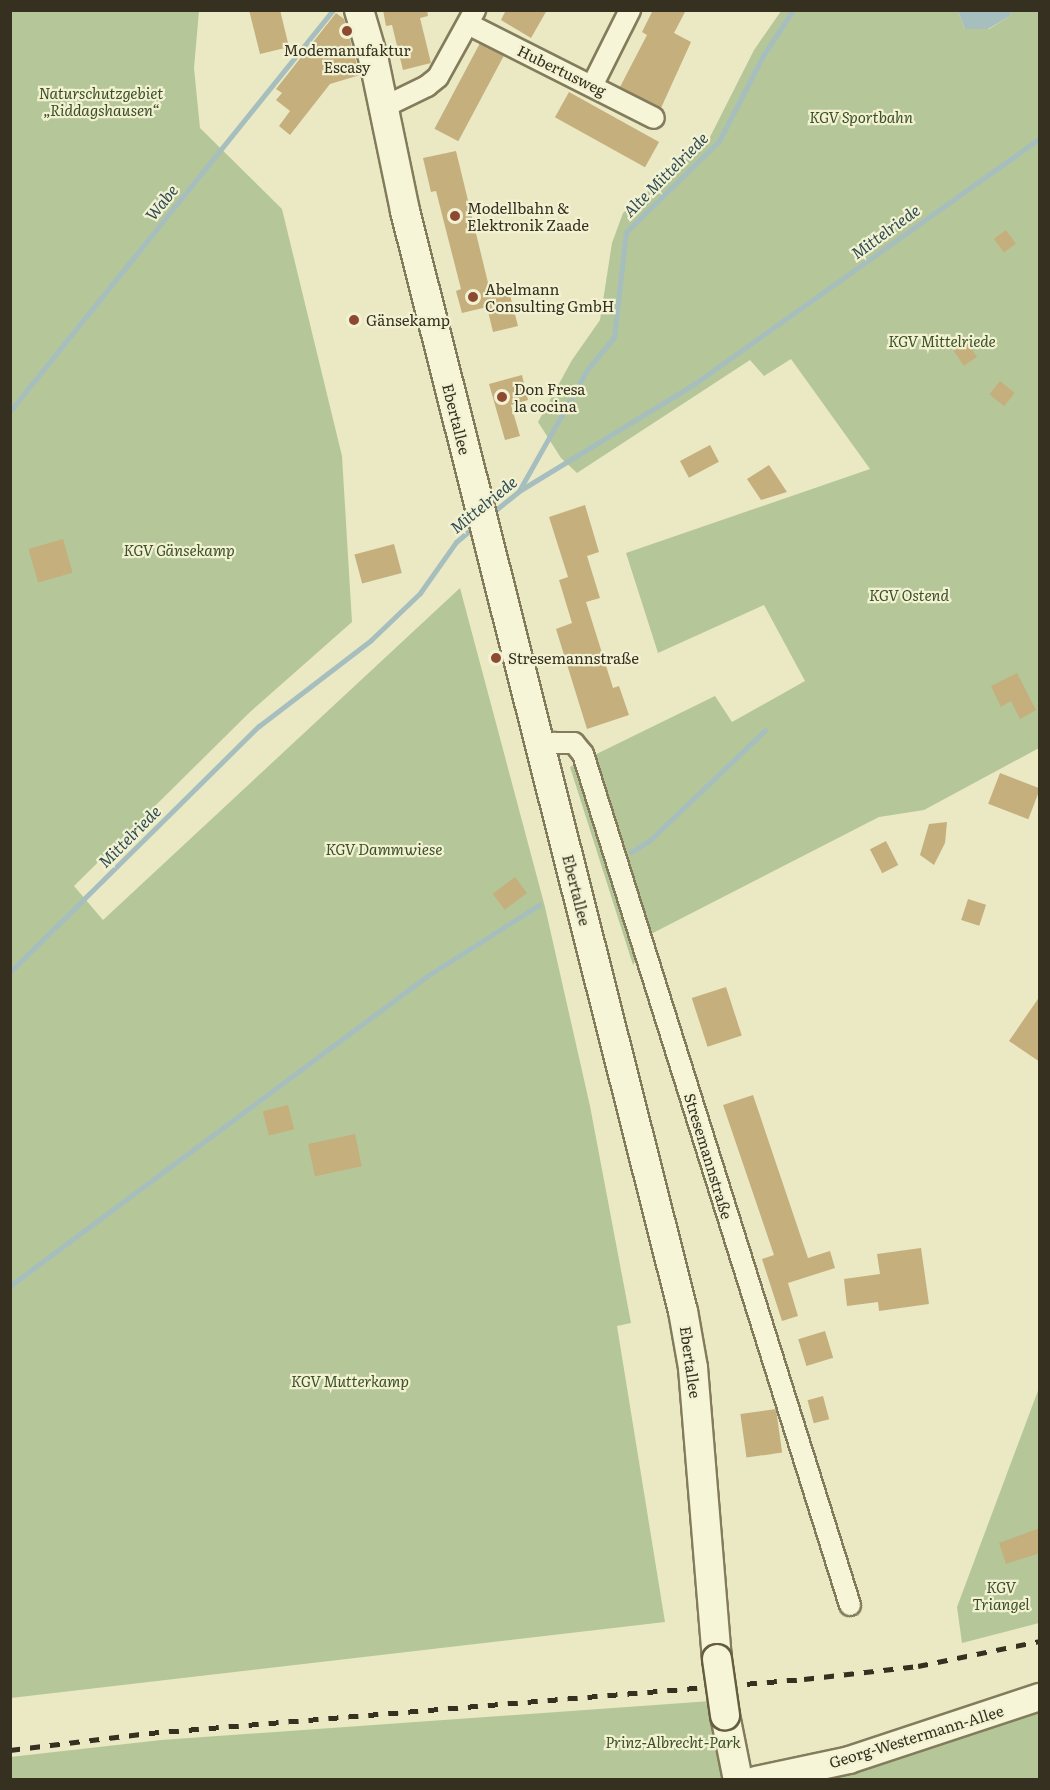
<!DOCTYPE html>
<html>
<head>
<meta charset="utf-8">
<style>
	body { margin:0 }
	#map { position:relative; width:1050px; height:1790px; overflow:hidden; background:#eae9c4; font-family:Literata,serif }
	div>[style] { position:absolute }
	.green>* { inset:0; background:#b5c799 }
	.water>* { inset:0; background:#a6bebd }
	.stream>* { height:5px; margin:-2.5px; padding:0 2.5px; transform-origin:2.5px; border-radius:2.5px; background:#a6bebd }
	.building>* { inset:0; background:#c5af7d; transform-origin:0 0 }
	.roads { filter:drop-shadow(2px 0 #837c5c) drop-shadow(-2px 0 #837c5c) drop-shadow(0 2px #837c5c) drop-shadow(0 -2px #837c5c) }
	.minor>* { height:20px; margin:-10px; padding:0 10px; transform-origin:10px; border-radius:10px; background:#f6f5d7 }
	.tertiary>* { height:26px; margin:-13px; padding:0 13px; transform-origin:13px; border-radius:13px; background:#f6f5d7 }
	.secondary>* { height:28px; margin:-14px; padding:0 14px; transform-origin:14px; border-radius:14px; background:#f6f5d7 }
	.rail>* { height:4.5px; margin-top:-2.25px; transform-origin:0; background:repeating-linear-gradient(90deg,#35301f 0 10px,transparent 0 20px) }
	.bridges { filter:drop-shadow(2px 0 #655d3f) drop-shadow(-2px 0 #655d3f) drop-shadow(0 2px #655d3f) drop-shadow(0 -2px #655d3f) }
	.secondary-bridge>* { height:28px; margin:-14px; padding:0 14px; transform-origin:14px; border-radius:14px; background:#f6f5d7 }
	.dots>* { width:16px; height:16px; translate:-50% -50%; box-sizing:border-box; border:3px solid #f2f2d3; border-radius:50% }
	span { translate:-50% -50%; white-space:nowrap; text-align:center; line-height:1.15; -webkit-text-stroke:4.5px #f2f2d3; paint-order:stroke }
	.poi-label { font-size:15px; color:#35301f }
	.left { translate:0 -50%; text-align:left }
	.street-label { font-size:15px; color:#35301f }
	.park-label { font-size:15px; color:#3a4f27; font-style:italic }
	.water-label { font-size:16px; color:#2f4b53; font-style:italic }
	.frame { position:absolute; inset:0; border:12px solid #35301f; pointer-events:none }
</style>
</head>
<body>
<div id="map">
	<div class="green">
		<i style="clip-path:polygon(10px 11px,199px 11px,194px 68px,200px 128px,282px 209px,342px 456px,352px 622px,249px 713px,74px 886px,103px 920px,460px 588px,545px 907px,590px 1106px,631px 1323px,617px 1326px,665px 1622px,11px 1698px)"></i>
		<i style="clip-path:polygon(781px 11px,958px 11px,965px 29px,989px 29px,1010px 16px,1012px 11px,1039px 11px,1039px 748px,924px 810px,879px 817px,649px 935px,633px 965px,570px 767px,715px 696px,732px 722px,805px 681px,764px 605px,658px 653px,626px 553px,870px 469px,791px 359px,764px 376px,750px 360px,577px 473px,561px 458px,538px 422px,572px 360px,600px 320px,612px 243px,623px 213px,710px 137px,754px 50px)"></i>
		<i style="clip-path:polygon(1039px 1388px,1039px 1623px,962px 1643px,957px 1607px)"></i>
		<i style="clip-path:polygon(711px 1701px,725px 1779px,11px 1780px,10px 1757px,161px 1740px)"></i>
		<i style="clip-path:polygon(1039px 1706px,1039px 1779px,802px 1779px)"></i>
	</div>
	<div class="water">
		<i style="clip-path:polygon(958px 11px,958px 10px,1012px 11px,1010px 16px,988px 29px,965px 29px)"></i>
	</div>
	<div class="stream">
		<i style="left:10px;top:411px;width:515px;rotate:-51.15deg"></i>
		<i style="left:520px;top:489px;width:137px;rotate:-60.6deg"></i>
		<i style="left:587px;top:370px;width:43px;rotate:-50.7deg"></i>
		<i style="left:614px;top:337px;width:106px;rotate:-83.5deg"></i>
		<i style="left:626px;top:232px;width:130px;rotate:-44.4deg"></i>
		<i style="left:719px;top:141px;width:98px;rotate:-62.7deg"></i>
		<i style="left:764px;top:54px;width:53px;rotate:-56.6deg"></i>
		<i style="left:492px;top:513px;width:35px;rotate:-39deg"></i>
		<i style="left:519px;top:491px;width:205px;rotate:-31.4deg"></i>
		<i style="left:694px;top:384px;width:425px;rotate:-35.4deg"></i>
		<i style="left:631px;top:852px;width:22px;rotate:-32deg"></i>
		<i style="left:650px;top:840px;width:159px;rotate:-43.7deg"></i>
		<i style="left:10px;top:972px;width:350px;rotate:-44.7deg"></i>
		<i style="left:259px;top:726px;width:141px;rotate:-37.5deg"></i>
		<i style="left:371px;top:640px;width:68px;rotate:-43.8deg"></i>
		<i style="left:420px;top:593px;width:62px;rotate:-54.8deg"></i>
		<i style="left:456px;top:542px;width:25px;rotate:-40deg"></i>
		<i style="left:11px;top:1285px;width:518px;rotate:-36.6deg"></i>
		<i style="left:427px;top:976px;width:133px;rotate:-32.4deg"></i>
	</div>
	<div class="building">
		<i style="clip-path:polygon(249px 10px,280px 10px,289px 47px,260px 54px)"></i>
		<i style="clip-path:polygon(383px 10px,427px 10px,428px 16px,420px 18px,431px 63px,403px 70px,392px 25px,386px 26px)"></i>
		<i style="clip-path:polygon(506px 10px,547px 10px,531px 38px,501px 20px)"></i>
		<i style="clip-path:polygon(653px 10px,686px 10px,674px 33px,691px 42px,661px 108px,620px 87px,647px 35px,642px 32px)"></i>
		<i style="clip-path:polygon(336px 13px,344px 19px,360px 75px,330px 84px,290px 135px,279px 126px,290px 111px,276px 100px,282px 93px,276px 89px)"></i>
		<i style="left:480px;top:43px;width:27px;height:97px;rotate:28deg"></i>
		<i style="left:569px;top:92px;width:103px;height:29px;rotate:29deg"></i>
		<i style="clip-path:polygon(456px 151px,490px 291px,508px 287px,518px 326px,493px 332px,487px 307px,462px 313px,456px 291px,461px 289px,436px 191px,431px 192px,423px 158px)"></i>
		<i style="left:1006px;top:230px;width:17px;height:15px;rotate:54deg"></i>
		<i style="left:967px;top:342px;width:18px;height:16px;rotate:56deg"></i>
		<i style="clip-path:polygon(522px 375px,528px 400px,511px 405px,520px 436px,505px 440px,489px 384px)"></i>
		<i style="left:1000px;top:381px;width:19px;height:17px;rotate:39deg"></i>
		<i style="left:710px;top:445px;width:19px;height:34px;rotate:62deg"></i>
		<i style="clip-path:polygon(769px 465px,787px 492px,761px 500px,747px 479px)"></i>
		<i style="clip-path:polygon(585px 505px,599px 552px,587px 556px,600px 598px,586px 602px,613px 688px,619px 686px,629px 715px,587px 729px,556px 629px,572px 623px,559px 580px,568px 577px,549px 517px)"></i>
		<i style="left:63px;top:539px;width:35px;height:36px;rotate:74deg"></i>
		<i style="left:394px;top:544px;width:30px;height:41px;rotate:75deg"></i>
		<i style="clip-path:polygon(1017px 673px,1036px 710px,1020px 719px,1011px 701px,1001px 707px,991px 686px)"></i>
		<i style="left:1000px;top:773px;width:43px;height:33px;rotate:21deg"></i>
		<i style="clip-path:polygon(947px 822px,945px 843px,934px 865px,920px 855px,929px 824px)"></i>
		<i style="left:886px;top:841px;width:27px;height:18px;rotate:63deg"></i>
		<i style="left:515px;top:877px;width:20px;height:28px;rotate:53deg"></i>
		<i style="left:968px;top:899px;width:19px;height:22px;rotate:18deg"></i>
		<i style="left:726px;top:987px;width:51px;height:36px;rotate:72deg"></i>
		<i style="clip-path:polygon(1040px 996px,1040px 1062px,1009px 1041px)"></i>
		<i style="clip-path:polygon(753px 1095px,808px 1258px,830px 1251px,835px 1268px,788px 1283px,798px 1316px,782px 1321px,762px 1259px,774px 1255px,723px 1105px)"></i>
		<i style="left:288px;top:1105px;width:25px;height:26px;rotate:76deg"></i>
		<i style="left:355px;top:1134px;width:33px;height:48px;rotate:78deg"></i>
		<i style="clip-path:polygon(921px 1248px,929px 1304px,879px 1311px,878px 1302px,847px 1306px,844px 1279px,880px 1274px,877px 1254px)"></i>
		<i style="left:825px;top:1331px;width:28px;height:28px;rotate:73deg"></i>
		<i style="left:823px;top:1396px;width:24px;height:16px;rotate:75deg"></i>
		<i style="left:776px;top:1409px;width:44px;height:36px;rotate:82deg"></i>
		<i style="clip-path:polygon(1040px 1528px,1040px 1553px,1006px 1564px,999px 1543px)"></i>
	</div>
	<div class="roads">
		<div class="minor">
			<i style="left:468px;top:24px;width:208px;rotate:26.8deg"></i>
			<i style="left:593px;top:84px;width:83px;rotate:-63.4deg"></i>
			<i style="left:384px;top:107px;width:48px;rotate:-26deg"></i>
			<i style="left:427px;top:86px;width:14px;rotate:-39deg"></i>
			<i style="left:438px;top:77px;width:77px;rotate:-61.1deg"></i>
			<i style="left:540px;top:748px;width:15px;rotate:-20deg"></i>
			<i style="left:554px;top:743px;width:20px"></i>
			<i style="left:574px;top:743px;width:14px;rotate:51deg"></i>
			<i style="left:583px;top:754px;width:892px;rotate:72.58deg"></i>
		</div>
		<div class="tertiary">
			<i style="left:756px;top:1780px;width:95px;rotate:-12.1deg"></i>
			<i style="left:849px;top:1760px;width:201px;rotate:-18.3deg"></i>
		</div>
		<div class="secondary">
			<i style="left:359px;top:10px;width:53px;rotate:73.6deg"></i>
			<i style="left:374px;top:61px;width:153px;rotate:78.3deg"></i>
			<i style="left:405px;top:211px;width:1135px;rotate:75.82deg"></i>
			<i style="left:683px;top:1311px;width:58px;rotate:80deg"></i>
			<i style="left:693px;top:1368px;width:292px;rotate:85.3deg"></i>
			<i style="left:725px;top:1715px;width:66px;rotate:78.7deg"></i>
		</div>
	</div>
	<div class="rail">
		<i style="left:10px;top:1750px;width:140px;rotate:-7deg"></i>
		<i style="left:149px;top:1733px;width:657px;rotate:-4.71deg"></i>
		<i style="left:804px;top:1679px;width:115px;rotate:-6.5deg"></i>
		<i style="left:918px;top:1666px;width:125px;rotate:-11.6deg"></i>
	</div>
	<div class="bridges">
		<div class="secondary-bridge">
			<i style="left:717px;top:1659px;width:57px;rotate:81.9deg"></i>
		</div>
	</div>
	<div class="dots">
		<i style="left:347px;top:31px;background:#8d4a31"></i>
		<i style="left:455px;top:216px;background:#8d4a31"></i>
		<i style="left:473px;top:297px;background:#8d4a31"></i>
		<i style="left:354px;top:320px;background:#8d4a31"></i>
		<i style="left:502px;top:397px;background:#8d4a31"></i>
		<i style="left:496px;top:658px;background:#8d4a31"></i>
	</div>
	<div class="poi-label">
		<span style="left:347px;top:58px">Modemanufaktur<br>Escasy</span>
		<span class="left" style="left:467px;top:216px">Modellbahn &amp;<br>Elektronik Zaade</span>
		<span class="left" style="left:485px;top:297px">Abelmann<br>Consulting GmbH</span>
		<span class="left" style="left:366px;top:320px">Gänsekamp</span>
		<span class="left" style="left:514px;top:397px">Don Fresa<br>la cocina</span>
		<span class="left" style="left:508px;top:658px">Stresemannstraße</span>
	</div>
	<div class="street-label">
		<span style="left:562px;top:70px;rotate:26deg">Hubertusweg</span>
		<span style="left:457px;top:419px;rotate:76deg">Ebertallee</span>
		<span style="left:577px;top:890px;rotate:76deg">Ebertallee</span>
		<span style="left:709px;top:1156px;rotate:73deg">Stresemannstraße</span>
		<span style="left:691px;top:1362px;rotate:82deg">Ebertallee</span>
		<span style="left:916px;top:1736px;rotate:-17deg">Georg-Westermann-Allee</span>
	</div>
	<div class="park-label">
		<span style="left:101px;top:101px">Naturschutzgebiet<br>„Riddagshausen“</span>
		<span style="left:861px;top:117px">KGV Sportbahn</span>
		<span style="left:942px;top:341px">KGV Mittelriede</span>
		<span style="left:179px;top:550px">KGV Gänsekamp</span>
		<span style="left:909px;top:595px">KGV Ostend</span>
		<span style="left:384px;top:849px">KGV Dammwiese</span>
		<span style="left:350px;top:1381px">KGV Mutterkamp</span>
		<span style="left:1001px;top:1595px">KGV<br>Triangel</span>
		<span style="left:673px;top:1742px">Prinz-Albrecht-Park</span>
	</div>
	<div class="water-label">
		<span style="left:665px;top:174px;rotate:-45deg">Alte Mittelriede</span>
		<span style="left:161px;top:202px;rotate:-51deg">Wabe</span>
		<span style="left:885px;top:231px;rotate:-36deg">Mittelriede</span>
		<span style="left:483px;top:504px;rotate:-39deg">Mittelriede</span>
		<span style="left:129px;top:836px;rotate:-45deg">Mittelriede</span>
	</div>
	<div class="frame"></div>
</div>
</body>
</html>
